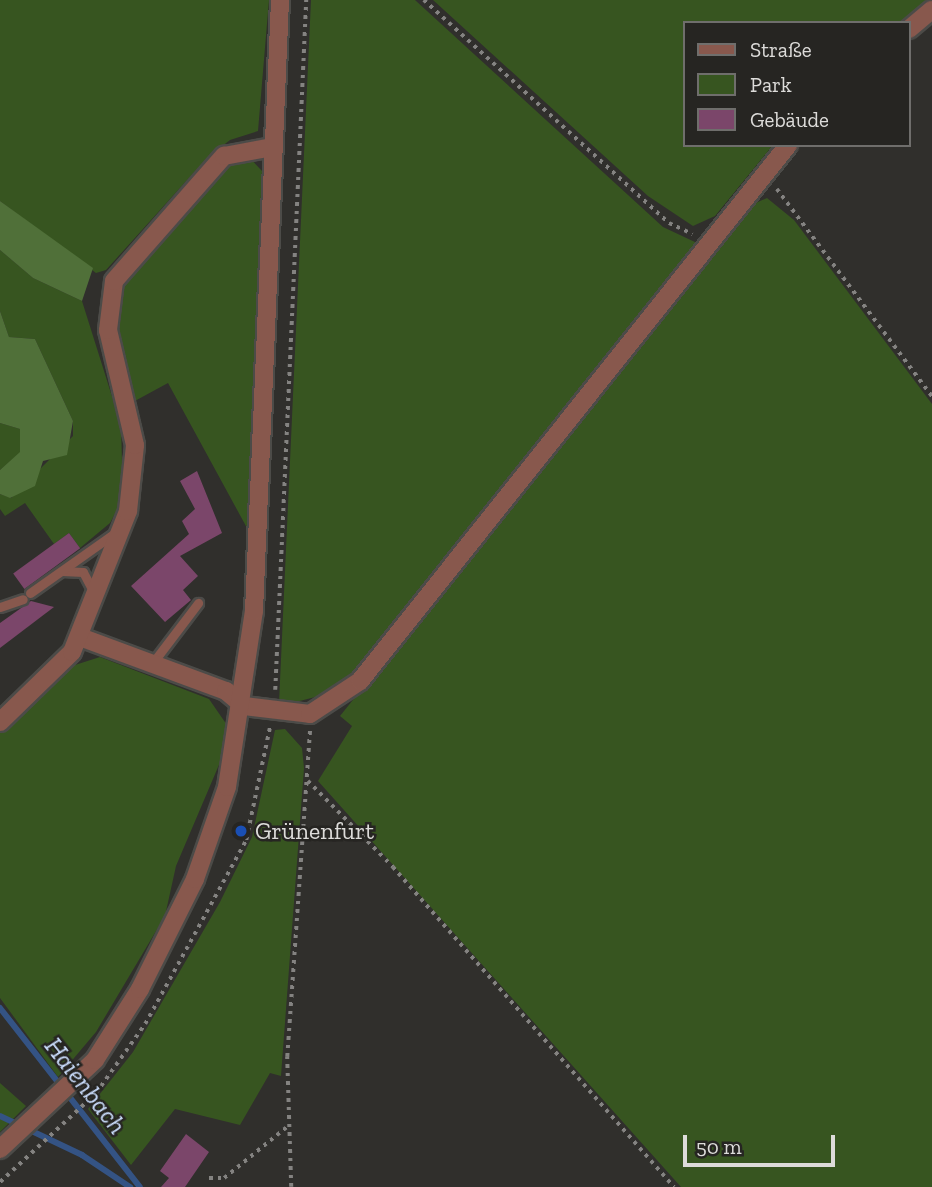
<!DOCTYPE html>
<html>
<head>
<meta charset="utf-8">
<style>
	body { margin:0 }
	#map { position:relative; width:932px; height:1187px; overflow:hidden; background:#302f2c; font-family:"Zilla Slab",serif }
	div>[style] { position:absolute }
	.green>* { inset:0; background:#375520 }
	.forest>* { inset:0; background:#507039 }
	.stream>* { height:6px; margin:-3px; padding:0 3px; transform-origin:3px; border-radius:3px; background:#345384 }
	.building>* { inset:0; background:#7b466a; transform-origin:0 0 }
	.path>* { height:3.5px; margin-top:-1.75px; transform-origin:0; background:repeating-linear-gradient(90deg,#848381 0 3.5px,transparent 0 8.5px) }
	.roads { filter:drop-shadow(2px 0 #4c4b48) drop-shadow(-2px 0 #4c4b48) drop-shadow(0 2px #4c4b48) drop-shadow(0 -2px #4c4b48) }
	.service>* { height:9px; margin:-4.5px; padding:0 4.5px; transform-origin:4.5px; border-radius:4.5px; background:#88584d }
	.minor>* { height:18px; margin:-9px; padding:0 9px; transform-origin:9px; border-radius:9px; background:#88584d }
	.tertiary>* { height:18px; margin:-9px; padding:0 9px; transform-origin:9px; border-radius:9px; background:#88584d }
	.dots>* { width:19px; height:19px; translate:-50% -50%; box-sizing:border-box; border:4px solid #262522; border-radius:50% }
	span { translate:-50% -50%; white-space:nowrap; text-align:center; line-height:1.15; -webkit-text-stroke:5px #262522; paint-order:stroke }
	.poi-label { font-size:24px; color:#dddcda }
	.left { translate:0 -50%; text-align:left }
	.water-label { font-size:26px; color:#cbdefd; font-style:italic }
	.legend { position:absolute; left:683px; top:21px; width:228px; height:126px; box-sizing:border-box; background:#262522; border:2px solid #6f6e6c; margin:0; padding:9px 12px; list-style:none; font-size:21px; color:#dddcda }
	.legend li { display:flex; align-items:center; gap:14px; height:35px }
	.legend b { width:35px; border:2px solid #6f6e6c }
	.scale { position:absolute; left:683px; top:1135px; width:152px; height:32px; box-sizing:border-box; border:4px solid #dddcda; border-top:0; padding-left:9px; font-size:21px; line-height:24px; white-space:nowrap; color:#dddcda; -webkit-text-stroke:5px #262522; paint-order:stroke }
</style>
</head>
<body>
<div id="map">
	<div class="green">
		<i style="clip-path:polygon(0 0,269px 0,258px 131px,230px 140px,207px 158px,106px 270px,96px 273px,0 201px)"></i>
		<i style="clip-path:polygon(311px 0,415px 0,663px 227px,697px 243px,365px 664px,327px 694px,288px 704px,279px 703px)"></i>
		<i style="clip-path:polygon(433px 0,927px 0,900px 23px,685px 23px,685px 145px,773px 145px,715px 216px,693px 226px,648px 196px)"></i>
		<i style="clip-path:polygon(249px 157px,262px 171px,247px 528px,168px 383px,133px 402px,116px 318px,124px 281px,227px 167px)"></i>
		<i style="clip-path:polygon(767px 198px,794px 220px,932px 404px,932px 1187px,681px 1187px,318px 781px,352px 726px,340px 716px,731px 229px,751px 205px)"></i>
		<i style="clip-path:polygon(0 250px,33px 278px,82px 301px,121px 425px,123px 499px,110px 523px,80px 548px,69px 533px,54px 544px,25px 503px,5px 516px,0 509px,0 494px,11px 498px,73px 436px,73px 421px,35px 339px,9px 337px,0 311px)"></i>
		<i style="clip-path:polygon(0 423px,20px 429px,21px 452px,0 470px)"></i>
		<i style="clip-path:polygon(100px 657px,209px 699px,227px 725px,227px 746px,176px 866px,165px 916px,96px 1032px,58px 1077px,0 998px,0 732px,75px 665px)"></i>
		<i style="clip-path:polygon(285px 729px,302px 748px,304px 768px,281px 1076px,270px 1073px,240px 1125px,175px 1109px,131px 1165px,88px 1109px,133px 1052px,220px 902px,252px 837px,275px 730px)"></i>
		<i style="clip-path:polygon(0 1083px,26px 1106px,0 1132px)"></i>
	</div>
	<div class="forest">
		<i style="clip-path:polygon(0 201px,93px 268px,82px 301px,33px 278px,0 250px)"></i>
		<i style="clip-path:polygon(0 311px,9px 337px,35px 339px,73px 421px,67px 455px,43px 461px,35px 486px,10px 498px,0 494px,0 470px,20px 452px,20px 429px,0 423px)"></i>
	</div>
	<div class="stream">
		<i style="left:0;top:1008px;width:227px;rotate:52deg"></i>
		<i style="left:0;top:1116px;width:91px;rotate:25.4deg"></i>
		<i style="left:82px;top:1155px;width:58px;rotate:33.7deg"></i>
	</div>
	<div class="building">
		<i style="clip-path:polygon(197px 471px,222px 533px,180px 556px,198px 576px,183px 590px,191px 600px,165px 622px,131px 586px,189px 534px,182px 521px,195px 509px,180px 481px)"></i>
		<i style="left:69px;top:533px;width:19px;height:69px;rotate:54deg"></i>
		<i style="clip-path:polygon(31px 601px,54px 607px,0 648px,0 623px)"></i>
		<i style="clip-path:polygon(186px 1134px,209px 1152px,185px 1187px,161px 1187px,169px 1178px,160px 1171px)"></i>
	</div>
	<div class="path">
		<i style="left:424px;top:0;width:331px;rotate:42.3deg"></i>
		<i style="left:669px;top:223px;width:26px;rotate:25deg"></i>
		<i style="left:777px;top:189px;width:259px;rotate:53.2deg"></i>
		<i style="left:275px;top:690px;width:691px;rotate:-87.43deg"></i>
		<i style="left:308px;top:781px;width:121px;rotate:45.3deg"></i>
		<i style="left:393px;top:867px;width:426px;rotate:48.7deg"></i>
		<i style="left:209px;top:1178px;width:15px"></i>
		<i style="left:224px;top:1178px;width:82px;rotate:-39.1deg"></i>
		<i style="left:0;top:1182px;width:131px;rotate:-42.8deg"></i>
		<i style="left:96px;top:1093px;width:85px;rotate:-54.6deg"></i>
		<i style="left:145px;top:1024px;width:210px;rotate:-61.2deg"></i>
		<i style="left:246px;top:840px;width:116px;rotate:-78.1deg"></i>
		<i style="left:291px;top:1187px;width:130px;rotate:-91.8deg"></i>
		<i style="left:287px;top:1057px;width:328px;rotate:-86deg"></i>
	</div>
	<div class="roads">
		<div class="service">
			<i style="left:62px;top:571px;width:21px;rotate:3deg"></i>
			<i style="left:83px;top:572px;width:21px;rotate:62deg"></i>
			<i style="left:30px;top:593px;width:105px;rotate:-35.3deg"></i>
			<i style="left:0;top:607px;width:24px;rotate:-19deg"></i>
			<i style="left:151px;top:665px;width:78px;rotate:-52.8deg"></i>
		</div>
		<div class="minor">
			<i style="left:80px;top:637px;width:156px;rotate:20.3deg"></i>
			<i style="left:226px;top:691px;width:23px;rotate:40deg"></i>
			<i style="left:0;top:722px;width:100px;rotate:-44.2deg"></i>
			<i style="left:72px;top:652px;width:152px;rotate:-68.3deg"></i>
			<i style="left:128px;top:511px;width:66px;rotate:-83.9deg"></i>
			<i style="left:135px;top:445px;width:118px;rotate:-103.2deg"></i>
			<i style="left:108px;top:330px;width:49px;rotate:-83deg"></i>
			<i style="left:114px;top:281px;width:167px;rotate:-48.7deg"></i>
			<i style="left:224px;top:156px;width:50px;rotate:-10.4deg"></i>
		</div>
		<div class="tertiary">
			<i style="left:909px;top:29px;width:30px;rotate:-40deg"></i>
			<i style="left:244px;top:706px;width:66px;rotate:6.9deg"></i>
			<i style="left:310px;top:714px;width:60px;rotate:-33.4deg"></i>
			<i style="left:360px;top:681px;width:686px;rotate:-51.39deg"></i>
			<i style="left:0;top:1149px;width:130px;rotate:-43.1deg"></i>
			<i style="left:95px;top:1060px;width:84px;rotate:-57.6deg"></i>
			<i style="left:140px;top:989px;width:123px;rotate:-63.4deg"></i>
			<i style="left:195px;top:879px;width:97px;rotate:-70.8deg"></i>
			<i style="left:227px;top:787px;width:178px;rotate:-81.3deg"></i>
			<i style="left:254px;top:611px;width:612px;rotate:-87.56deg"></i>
		</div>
	</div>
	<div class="dots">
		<i style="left:241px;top:831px;background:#1a4fb4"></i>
	</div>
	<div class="poi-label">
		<span class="left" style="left:255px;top:831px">Grünenfurt</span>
	</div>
	<div class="water-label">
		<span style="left:85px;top:1086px;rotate:52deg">Haienbach</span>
	</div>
	<ul class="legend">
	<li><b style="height:9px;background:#88584d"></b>Straße</li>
	<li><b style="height:19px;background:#375520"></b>Park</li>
	<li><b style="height:19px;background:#7b466a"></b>Gebäude</li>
	</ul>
	<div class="scale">50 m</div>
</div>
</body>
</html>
